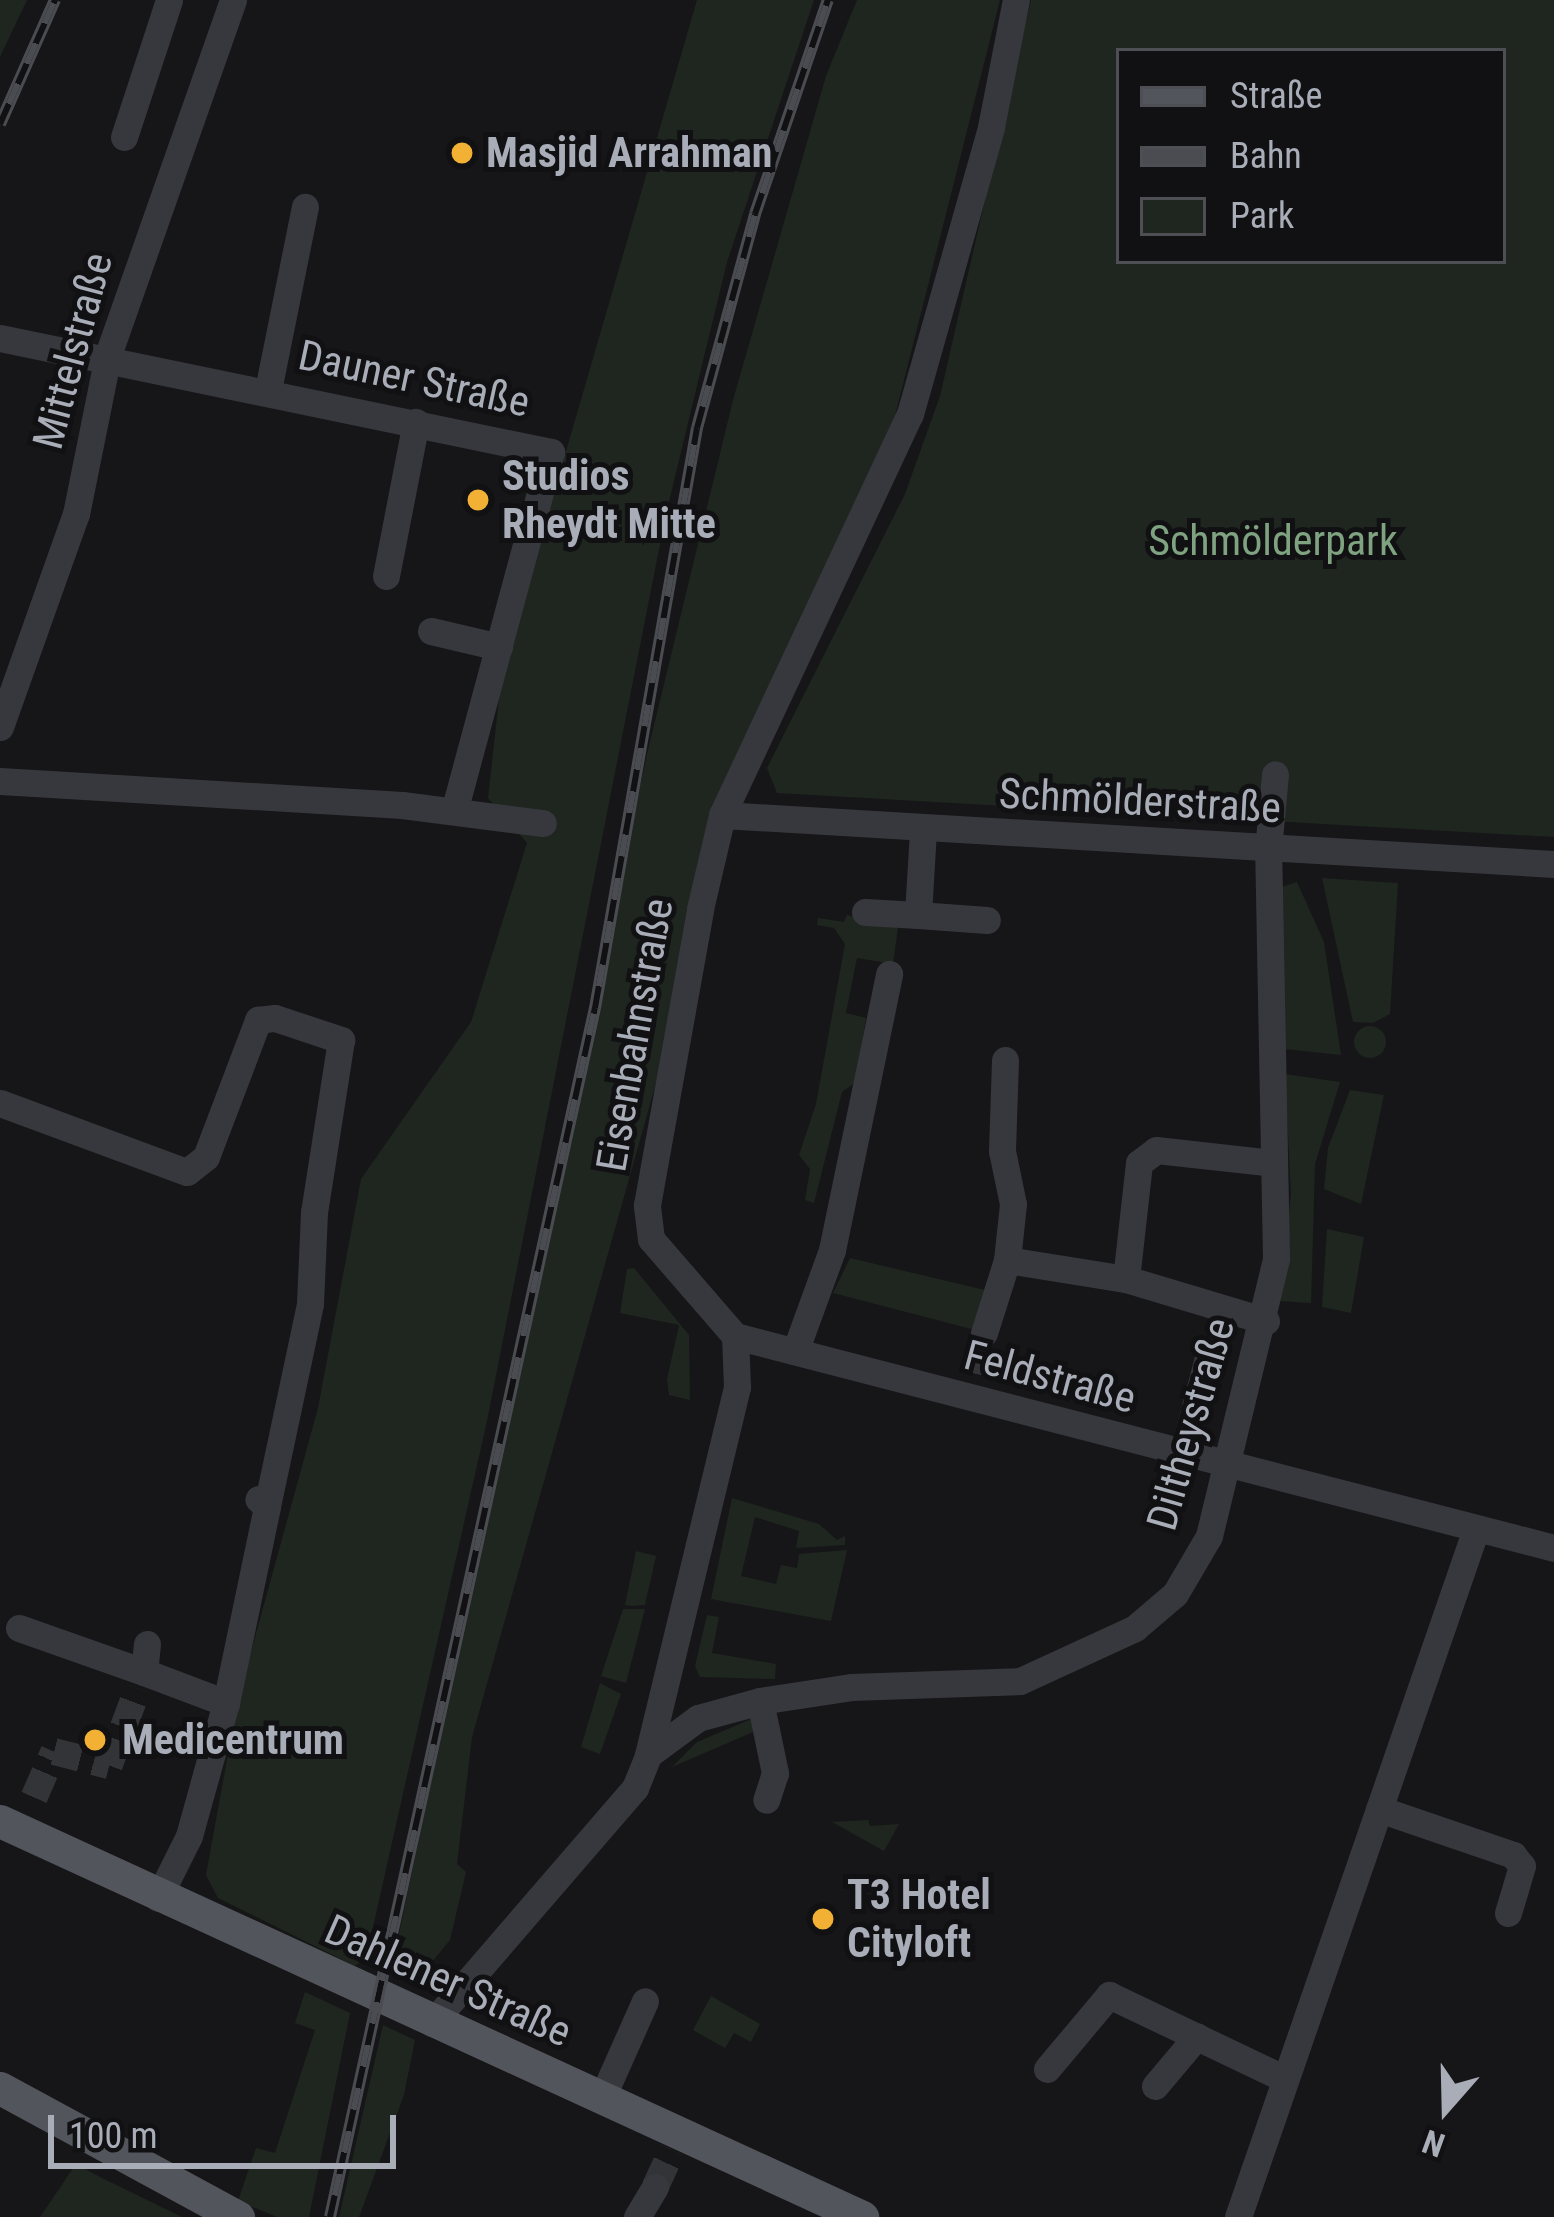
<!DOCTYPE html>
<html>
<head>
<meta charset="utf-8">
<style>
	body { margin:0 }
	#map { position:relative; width:1554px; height:2217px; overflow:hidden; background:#161618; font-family:"Roboto Condensed",sans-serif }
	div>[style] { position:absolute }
	.green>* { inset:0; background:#1e261f }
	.round { border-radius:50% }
	.minor-tunnel>* { height:27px; margin-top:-13.5px; transform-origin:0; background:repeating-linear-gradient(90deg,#333438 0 27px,transparent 0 41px) }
	.minor>* { height:27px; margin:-13.5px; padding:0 13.5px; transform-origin:13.5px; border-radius:13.5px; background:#37383d }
	.major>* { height:33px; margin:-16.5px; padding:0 16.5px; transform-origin:16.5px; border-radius:16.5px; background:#53555c }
	.rail>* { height:12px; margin-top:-6px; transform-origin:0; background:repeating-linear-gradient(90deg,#111113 0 22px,#4a4c52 0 44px); box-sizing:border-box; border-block:3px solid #4a4c52 }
	.dots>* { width:33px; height:33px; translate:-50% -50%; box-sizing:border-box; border:6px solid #111113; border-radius:50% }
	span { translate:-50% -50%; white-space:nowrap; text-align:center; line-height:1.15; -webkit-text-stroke:10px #111113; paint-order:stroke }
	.poi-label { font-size:42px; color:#a8adb8; font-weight:700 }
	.left { translate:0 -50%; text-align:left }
	.street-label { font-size:42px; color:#a8adb8 }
	.park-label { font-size:42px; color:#7fa381 }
	.legend { position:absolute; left:1116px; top:48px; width:390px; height:216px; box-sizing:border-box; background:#111113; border:3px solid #4d4f55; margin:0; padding:15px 21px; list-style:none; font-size:36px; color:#a8adb8 }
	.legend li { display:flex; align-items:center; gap:24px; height:60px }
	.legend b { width:60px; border:3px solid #4d4f55 }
	.north { position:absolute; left:1386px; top:2049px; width:120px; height:120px; -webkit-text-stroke:9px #111113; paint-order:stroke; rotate:200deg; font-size:33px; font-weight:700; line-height:48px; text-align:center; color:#a8adb8 }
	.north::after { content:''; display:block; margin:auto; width:42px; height:54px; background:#a8adb8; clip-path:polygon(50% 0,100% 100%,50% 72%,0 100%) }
	.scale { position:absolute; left:48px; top:2115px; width:348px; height:54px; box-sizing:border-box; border:6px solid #a8adb8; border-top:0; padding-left:15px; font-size:36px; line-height:42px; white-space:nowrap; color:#a8adb8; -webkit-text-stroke:9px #111113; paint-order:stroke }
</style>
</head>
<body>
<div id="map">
	<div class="green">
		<i style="clip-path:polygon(0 0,27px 0,0 57px)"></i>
		<i style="clip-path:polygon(697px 0,814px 0,727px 262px,666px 514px,487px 1421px,366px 1958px,355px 1966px,218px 1898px,206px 1875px,238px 1699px,318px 1408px,361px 1179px,471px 1022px,527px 843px,488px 798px,502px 672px)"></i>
		<i style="clip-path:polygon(857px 0,1000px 0,895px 416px,714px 808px,656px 1083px,472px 1737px,457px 1864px,466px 1872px,450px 1940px,423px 1973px,404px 1976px,391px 1972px,647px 754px,733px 400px,826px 76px)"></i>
		<i style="clip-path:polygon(evenodd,1031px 0,1554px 0,1554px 837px,777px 793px,767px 768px,905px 494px,940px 396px,1031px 0,1119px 51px,1503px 51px,1503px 261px,1119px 261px,1119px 51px)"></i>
		<i style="clip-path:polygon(1322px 878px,1398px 883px,1390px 1014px,1373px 1023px,1353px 1022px)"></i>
		<i style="clip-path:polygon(1297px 882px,1324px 942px,1341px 1055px,1284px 1049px,1279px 888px)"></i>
		<i style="clip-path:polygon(847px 915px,898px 928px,893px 964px,857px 958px,846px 1013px,866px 1018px,855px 1083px,842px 1092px,814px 1203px,805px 1200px,810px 1169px,799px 1155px,816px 1104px,845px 944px,834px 928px,817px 925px,818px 918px,844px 922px)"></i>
		<i class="round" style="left:1354px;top:1026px;width:32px;height:32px"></i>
		<i style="clip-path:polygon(1285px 1074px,1340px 1082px,1315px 1164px,1311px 1303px,1280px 1301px,1279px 1288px,1291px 1196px)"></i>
		<i style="clip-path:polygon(1350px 1090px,1384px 1095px,1361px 1204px,1324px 1189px,1328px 1148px)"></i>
		<i style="clip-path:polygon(1327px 1229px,1364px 1237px,1351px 1313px,1322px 1307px)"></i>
		<i style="clip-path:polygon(850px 1258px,985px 1290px,979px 1331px,833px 1293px)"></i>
		<i style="clip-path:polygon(634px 1268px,689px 1335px,690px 1400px,669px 1395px,667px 1379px,679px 1325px,620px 1313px,627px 1269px)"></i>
		<i style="clip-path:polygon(732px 1498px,819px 1524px,837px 1540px,845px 1536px,845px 1545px,796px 1548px,799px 1531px,755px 1517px,741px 1576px,776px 1584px,781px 1565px,797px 1568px,799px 1554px,847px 1550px,831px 1621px,711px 1599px)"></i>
		<i style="clip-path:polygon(636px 1551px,656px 1556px,645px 1605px,632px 1606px,625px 1605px)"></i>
		<i style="clip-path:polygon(623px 1609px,645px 1609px,626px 1683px,601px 1676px)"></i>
		<i style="clip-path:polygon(707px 1615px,719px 1617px,712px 1653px,776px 1664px,775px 1679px,700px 1677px,695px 1666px)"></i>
		<i style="clip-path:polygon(600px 1683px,621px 1694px,600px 1754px,581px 1747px)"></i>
		<i style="clip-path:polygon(756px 1717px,760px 1729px,672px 1767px,697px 1742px)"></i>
		<i style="clip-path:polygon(868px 1820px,870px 1826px,899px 1824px,884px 1851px,832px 1822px)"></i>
		<i style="clip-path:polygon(305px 1992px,350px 2013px,309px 2217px,277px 2217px,238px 2201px,256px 2148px,275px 2153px,315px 2030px,295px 2023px)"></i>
		<i style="clip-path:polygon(711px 1996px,760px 2024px,751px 2042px,734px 2033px,725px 2048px,693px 2030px)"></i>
		<i style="clip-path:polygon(383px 2025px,415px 2040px,404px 2095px,359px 2217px,339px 2217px)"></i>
		<i style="clip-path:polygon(76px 2164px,100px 2177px,182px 2217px,40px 2217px)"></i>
	</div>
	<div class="minor-tunnel">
		<i style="left:974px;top:1373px;width:41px;rotate:-76deg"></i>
		<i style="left:34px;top:1797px;width:50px;rotate:-66.5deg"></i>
		<i style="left:54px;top:1751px;width:57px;rotate:14.3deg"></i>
		<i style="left:109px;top:1765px;width:82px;rotate:-69.4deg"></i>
		<i style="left:655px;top:2187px;width:41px;rotate:-65.3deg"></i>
	</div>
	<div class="minor">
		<i style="left:124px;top:137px;width:144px;rotate:-71.8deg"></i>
		<i style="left:0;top:338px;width:563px;rotate:11.69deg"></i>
		<i style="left:551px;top:452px;width:370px;rotate:105.1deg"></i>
		<i style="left:268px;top:390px;width:187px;rotate:-78.6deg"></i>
		<i style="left:386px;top:576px;width:157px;rotate:-79deg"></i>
		<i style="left:431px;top:631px;width:70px;rotate:13.2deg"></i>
		<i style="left:0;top:727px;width:226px;rotate:-70.4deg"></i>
		<i style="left:76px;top:514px;width:162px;rotate:-78.6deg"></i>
		<i style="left:108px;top:355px;width:376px;rotate:-70.6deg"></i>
		<i style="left:0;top:781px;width:403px;rotate:3.4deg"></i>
		<i style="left:402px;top:805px;width:142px;rotate:7.3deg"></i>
		<i style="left:722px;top:815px;width:833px;rotate:3.37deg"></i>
		<i style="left:923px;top:830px;width:85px;rotate:93.4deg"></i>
		<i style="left:918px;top:915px;width:69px;rotate:4.1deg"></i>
		<i style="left:865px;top:912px;width:53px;rotate:3.2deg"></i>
		<i style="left:1005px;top:1060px;width:91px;rotate:91.9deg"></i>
		<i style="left:1002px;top:1151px;width:54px;rotate:78.3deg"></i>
		<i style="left:1013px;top:1204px;width:56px;rotate:96.1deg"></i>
		<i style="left:1007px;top:1260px;width:121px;rotate:9.1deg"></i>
		<i style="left:0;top:1103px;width:199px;rotate:20.3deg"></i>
		<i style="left:187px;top:1172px;width:24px;rotate:-38deg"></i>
		<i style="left:206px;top:1157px;width:147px;rotate:-69.2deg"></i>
		<i style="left:258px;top:1020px;width:17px;rotate:-7deg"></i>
		<i style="left:275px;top:1018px;width:70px;rotate:18.4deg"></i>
		<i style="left:341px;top:1040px;width:174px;rotate:98.9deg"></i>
		<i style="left:314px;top:1212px;width:92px;rotate:92.5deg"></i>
		<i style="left:310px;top:1304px;width:207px;rotate:102deg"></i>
		<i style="left:1266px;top:1321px;width:146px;rotate:-163.3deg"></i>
		<i style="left:1126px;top:1279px;width:117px;rotate:-83.6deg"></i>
		<i style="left:1139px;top:1163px;width:21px;rotate:-37deg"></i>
		<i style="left:1156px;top:1150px;width:118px;rotate:6.3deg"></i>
		<i style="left:984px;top:1333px;width:77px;rotate:-72.5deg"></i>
		<i style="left:735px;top:1336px;width:846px;rotate:14.51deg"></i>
		<i style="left:796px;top:1349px;width:105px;rotate:-70deg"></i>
		<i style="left:832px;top:1250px;width:282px;rotate:-78.3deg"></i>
		<i style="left:1182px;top:1456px;width:110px;rotate:-75.2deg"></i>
		<i style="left:19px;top:1628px;width:133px;rotate:19.4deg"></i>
		<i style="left:147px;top:1644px;width:28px;rotate:96deg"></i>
		<i style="left:144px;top:1672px;width:88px;rotate:20.7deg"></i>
		<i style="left:760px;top:1701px;width:74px;rotate:78.2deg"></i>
		<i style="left:775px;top:1773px;width:28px;rotate:108deg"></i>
		<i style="left:648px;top:1755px;width:62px;rotate:-36.5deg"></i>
		<i style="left:698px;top:1718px;width:64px;rotate:-15.3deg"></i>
		<i style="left:760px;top:1701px;width:92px;rotate:-8.7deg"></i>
		<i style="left:851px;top:1687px;width:169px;rotate:-2deg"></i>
		<i style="left:1020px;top:1681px;width:127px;rotate:-24.7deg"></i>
		<i style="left:1135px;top:1628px;width:52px;rotate:-40.4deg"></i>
		<i style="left:1175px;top:1594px;width:67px;rotate:-59.6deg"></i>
		<i style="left:1209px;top:1536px;width:286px;rotate:-76.4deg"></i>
		<i style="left:1276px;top:1258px;width:408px;rotate:-91.1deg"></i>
		<i style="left:1268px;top:850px;width:76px;rotate:-84.7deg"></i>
		<i style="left:1379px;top:1809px;width:142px;rotate:18.9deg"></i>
		<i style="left:1513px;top:1855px;width:14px;rotate:51deg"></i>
		<i style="left:1522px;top:1866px;width:49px;rotate:106.6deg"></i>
		<i style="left:158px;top:1898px;width:69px;rotate:-63.4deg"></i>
		<i style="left:189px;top:1836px;width:138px;rotate:-74.5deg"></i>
		<i style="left:226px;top:1703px;width:201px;rotate:-78.2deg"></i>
		<i style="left:267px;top:1506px;width:11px;rotate:-142deg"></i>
		<i style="left:432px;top:2023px;width:311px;rotate:-49.2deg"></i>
		<i style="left:635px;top:1788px;width:35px;rotate:-68deg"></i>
		<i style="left:648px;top:1755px;width:379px;rotate:-76.4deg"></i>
		<i style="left:737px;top:1387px;width:51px;rotate:-92.2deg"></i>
		<i style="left:735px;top:1336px;width:128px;rotate:-130.9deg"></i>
		<i style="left:651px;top:1239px;width:34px;rotate:-97deg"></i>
		<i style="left:647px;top:1205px;width:301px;rotate:-79.8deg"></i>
		<i style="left:700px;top:909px;width:97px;rotate:-76.8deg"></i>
		<i style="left:722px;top:815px;width:443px;rotate:-64.9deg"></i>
		<i style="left:910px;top:414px;width:298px;rotate:-74.2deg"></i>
		<i style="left:991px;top:127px;width:129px;rotate:-78.9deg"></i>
		<i style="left:1047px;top:2069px;width:97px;rotate:-50deg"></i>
		<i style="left:1109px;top:1995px;width:195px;rotate:25.5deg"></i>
		<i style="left:1155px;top:2086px;width:65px;rotate:-50deg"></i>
		<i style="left:601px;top:2100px;width:108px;rotate:-66deg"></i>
		<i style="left:637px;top:2217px;width:35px;rotate:-59deg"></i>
		<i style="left:1238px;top:2217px;width:728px;rotate:-70.92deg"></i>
	</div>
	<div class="major">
		<i style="left:0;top:1821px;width:949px;rotate:24.67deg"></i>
		<i style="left:0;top:2088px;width:271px;rotate:28.5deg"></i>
	</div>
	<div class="rail">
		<i style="left:0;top:124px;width:136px;rotate:-66.1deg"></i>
		<i style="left:330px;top:2217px;width:1238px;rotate:-77.64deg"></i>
		<i style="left:595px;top:1008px;width:589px;rotate:-80.03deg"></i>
		<i style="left:697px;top:428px;width:222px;rotate:-74.8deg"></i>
		<i style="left:755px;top:214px;width:226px;rotate:-71.2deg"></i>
	</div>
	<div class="dots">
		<i style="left:462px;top:153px;background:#f2b134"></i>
		<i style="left:478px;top:500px;background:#f2b134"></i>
		<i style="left:95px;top:1740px;background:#f2b134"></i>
		<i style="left:823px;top:1919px;background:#f2b134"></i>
	</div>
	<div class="poi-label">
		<span class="left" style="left:486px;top:153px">Masjid Arrahman</span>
		<span class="left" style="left:502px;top:500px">Studios<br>Rheydt Mitte</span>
		<span class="left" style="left:122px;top:1740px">Medicentrum</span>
		<span class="left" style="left:847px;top:1919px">T3 Hotel<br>Cityloft</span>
	</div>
	<div class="street-label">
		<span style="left:73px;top:351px;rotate:-75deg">Mittelstraße</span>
		<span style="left:414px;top:379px;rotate:12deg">Dauner Straße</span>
		<span style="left:1140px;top:801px;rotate:3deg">Schmölderstraße</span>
		<span style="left:635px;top:1035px;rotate:-80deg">Eisenbahnstraße</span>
		<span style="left:1050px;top:1377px;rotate:15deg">Feldstraße</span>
		<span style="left:1191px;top:1424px;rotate:-74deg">Diltheystraße</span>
		<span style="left:448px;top:1981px;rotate:24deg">Dahlener Straße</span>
	</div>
	<div class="park-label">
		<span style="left:1273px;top:541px">Schmölderpark</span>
	</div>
	<ul class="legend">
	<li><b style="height:15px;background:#53555c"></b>Straße</li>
	<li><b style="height:15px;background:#4a4c52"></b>Bahn</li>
	<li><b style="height:33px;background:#1e261f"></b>Park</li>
	</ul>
	<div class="north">N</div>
	<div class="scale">100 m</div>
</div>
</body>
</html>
